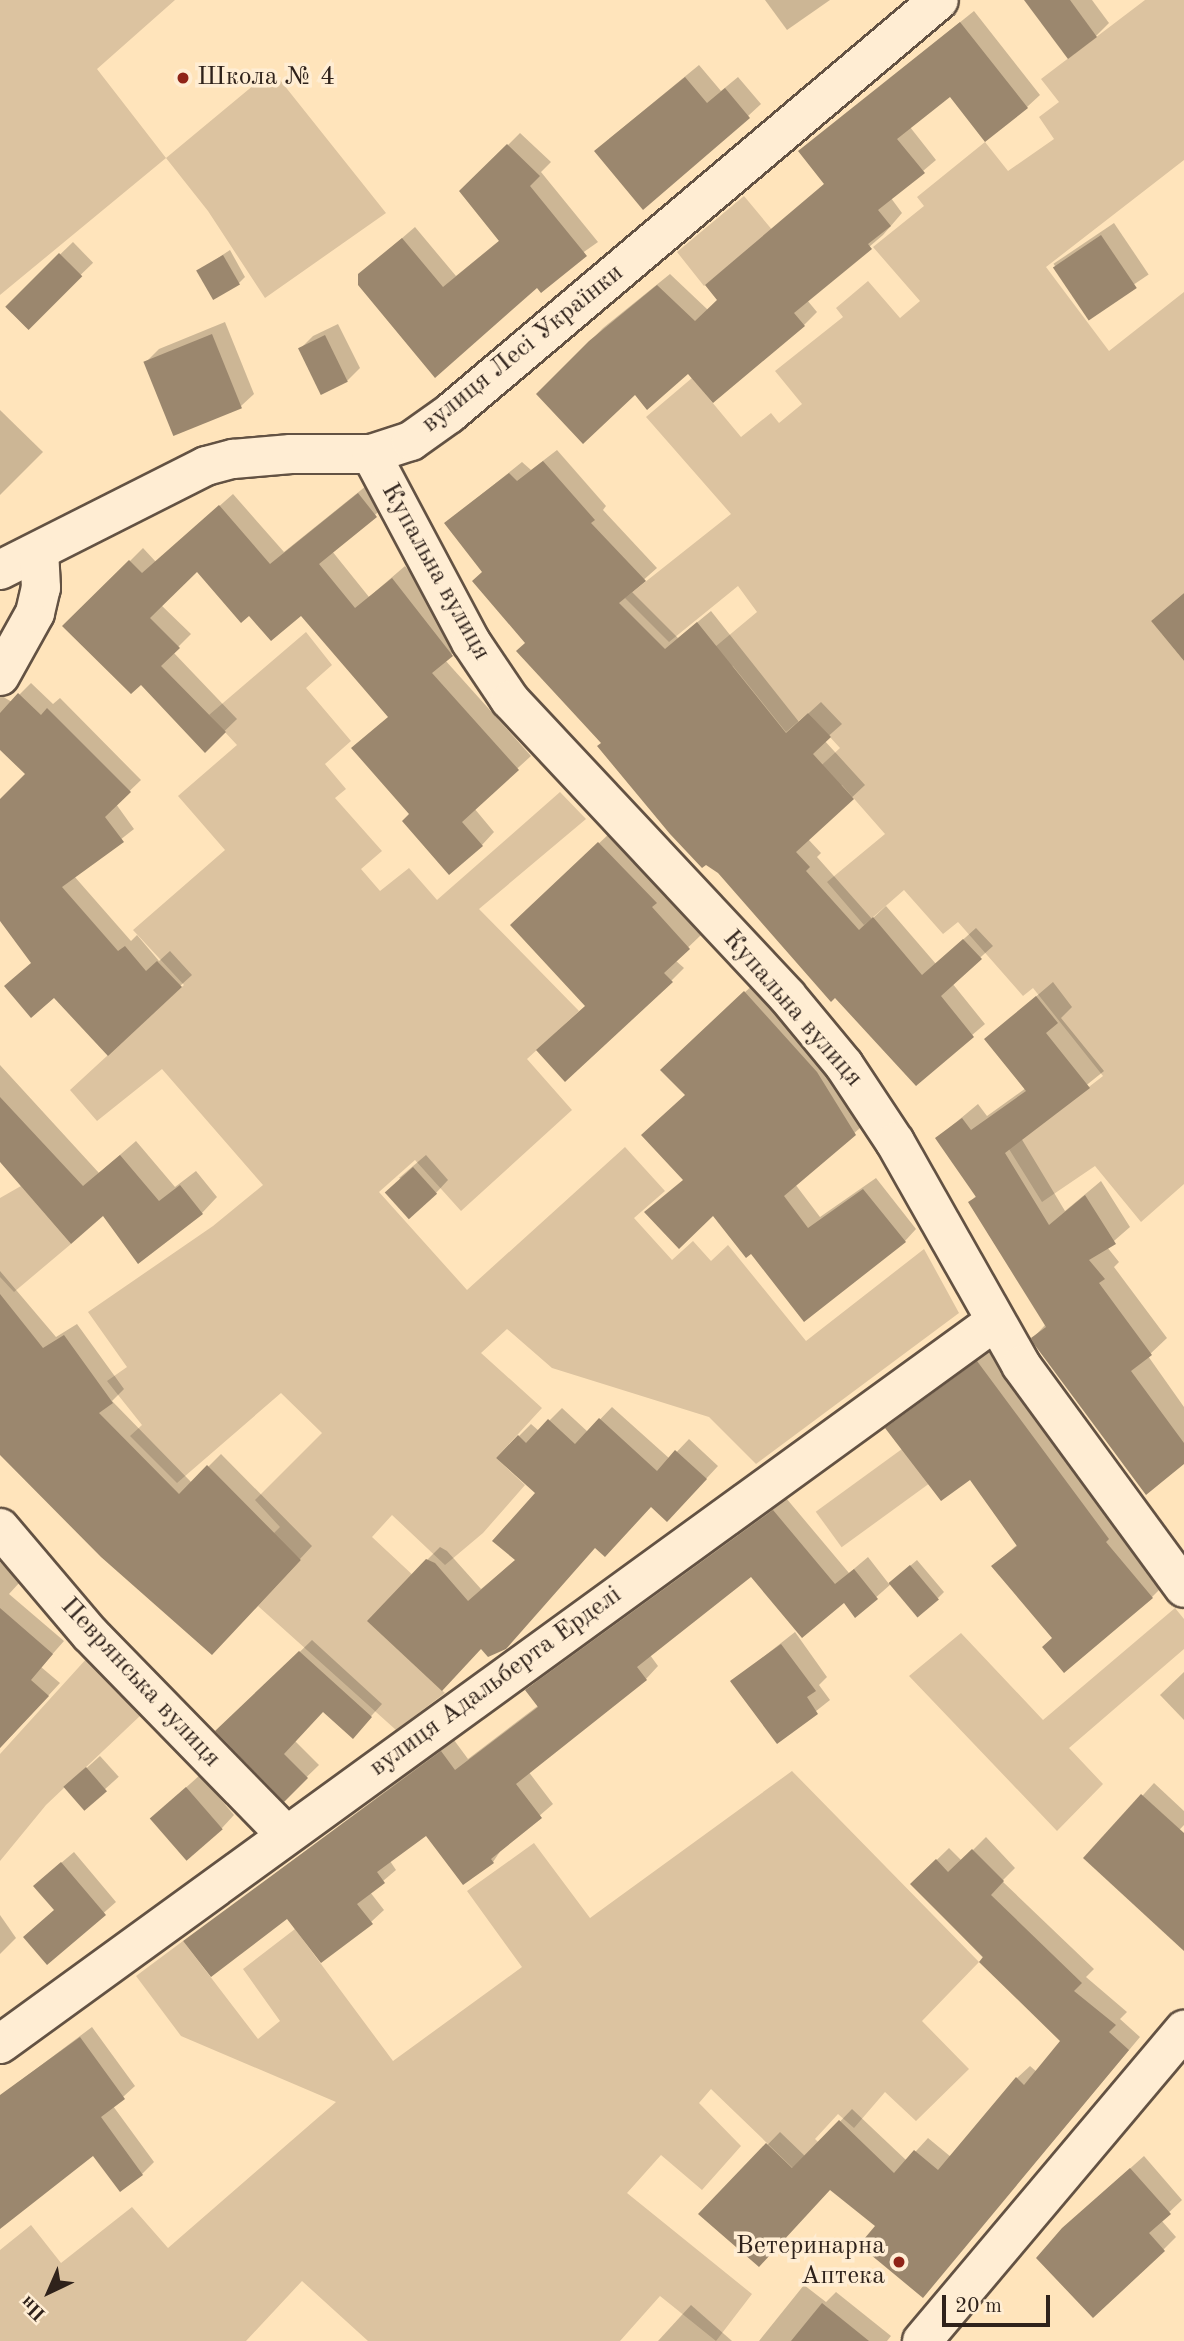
<!DOCTYPE html>
<html>
<head>
<meta charset="utf-8">
<style>
	body { margin:0 }
	#map { position:relative; width:1184px; height:2341px; overflow:hidden; background:#ffe4bb; font-family:"Old Standard TT",serif }
	div>[style] { position:absolute }
	.green>* { inset:0; background:#dcc3a0; transform-origin:0 0 }
	.shadow>* { inset:0; background:#0003; transform-origin:0 0 }
	.building>* { inset:0; background:#9b876e; transform-origin:0 0 }
	.roads { filter:drop-shadow(2px 0 #635243) drop-shadow(-2px 0 #635243) drop-shadow(0 2px #635243) drop-shadow(0 -2px #635243) }
	.minor>* { height:38px; margin:-19px; padding:0 19px; transform-origin:19px; border-radius:19px; background:#ffedd3 }
	.dots>* { width:19px; height:19px; translate:-50% -50%; box-sizing:border-box; border:4px solid #ffedd3; border-radius:50% }
	span { translate:-50% -50%; white-space:nowrap; text-align:center; line-height:1.15; -webkit-text-stroke:7px #ffedd3; paint-order:stroke }
	.poi-label { font-size:26px; color:#2f221b }
	.left { translate:0 -50%; text-align:left }
	.right { translate:-100% -50%; text-align:right }
	.street-label { font-size:26px; color:#2f221b }
	.north { position:absolute; left:14px; top:2257px; width:70px; height:70px; -webkit-text-stroke:5px #ffedd3; paint-order:stroke; rotate:224deg; font-size:19px; font-weight:700; line-height:28px; text-align:center; color:#2f221b }
	.north::after { content:''; display:block; margin:auto; width:24px; height:32px; background:#2f221b; clip-path:polygon(50% 0,100% 100%,50% 72%,0 100%) }
	.scale { position:absolute; left:942px; top:2295px; width:108px; height:32px; box-sizing:border-box; border:4px solid #2f221b; border-top:0; padding-left:9px; font-size:21px; line-height:24px; white-space:nowrap; color:#2f221b; -webkit-text-stroke:5px #ffedd3; paint-order:stroke }
</style>
</head>
<body>
<div id="map">
	<div class="green">
		<i style="clip-path:polygon(0 0,175px 0,97px 69px,166px 158px,272px 70px,386px 213px,265px 298px,208px 211px,166px 158px,0 295px)"></i>
		<i style="clip-path:polygon(1145px 0,1184px 0,1184px 160px,1046px 267px,1109px 351px,1184px 292px,1184px 593px,1151px 621px,1184px 661px,1184px 1184px,1141px 1222px,1095px 1166px,1042px 1202px,1009px 1149px,1103px 1076px,1033px 988px,1023px 996px,958px 922px,943px 934px,904px 890px,864px 925px,827px 882px,885px 834px,842px 785px,753px 829px,840px 748px,808px 713px,786px 732px,733px 666px,703px 657px,757px 612px,738px 586px,669px 642px,625px 598px,731px 514px,646px 417px,692px 378px,741px 437px,771px 413px,779px 423px,802px 404px,775px 371px,843px 317px,836px 308px,868px 281px,900px 318px,920px 301px,873px 247px,924px 206px,917px 197px,985px 142px,1008px 171px,1054px 139px,1039px 117px,1059px 102px,1041px 79px)"></i>
		<i style="clip-path:polygon(744px 196px,803px 267px,744px 253px,704px 286px,677px 252px)"></i>
		<i style="clip-path:polygon(306px 632px,332px 665px,306px 688px,351px 741px,325px 764px,346px 789px,335px 798px,382px 851px,361px 869px,380px 891px,409px 868px,437px 900px,560px 792px,586px 819px,479px 909px,579px 1011px,527px 1059px,572px 1110px,461px 1211px,415px 1160px,379px 1192px,467px 1290px,625px 1147px,665px 1191px,634px 1218px,672px 1260px,693px 1241px,711px 1261px,728px 1245px,806px 1341px,924px 1249px,959px 1313px,756px 1464px,709px 1417px,552px 1368px,507px 1329px,481px 1353px,542px 1408px,496px 1458px,525px 1485px,483px 1533px,445px 1565px,392px 1515px,372px 1537px,417px 1579px,368px 1621px,445px 1693px,396px 1730px,258px 1606px,301px 1560px,273px 1534px,280px 1527px,255px 1500px,322px 1433px,281px 1393px,177px 1483px,130px 1436px,142px 1425px,107px 1381px,127px 1367px,88px 1312px,213px 1226px,263px 1185px,162px 1069px,97px 1121px,70px 1090px,184px 985px,133px 930px,225px 850px,178px 796px,237px 745px,209px 715px)"></i>
		<i style="clip-path:polygon(21px 1186px,71px 1244px,14px 1292px,0 1277px,0 1198px)"></i>
		<i style="left:946px;top:1417px;width:44px;height:161px;rotate:54deg"></i>
		<i style="clip-path:polygon(1175px 1608px,1184px 1619px,1184px 1649px,1069px 1748px,1103px 1784px,1057px 1831px,909px 1676px,961px 1633px,1043px 1720px)"></i>
		<i style="clip-path:polygon(88px 1657px,142px 1714px,46px 1805px,0 1861px,0 1754px)"></i>
		<i style="clip-path:polygon(792px 1771px,979px 1962px,922px 2021px,969px 2069px,916px 2121px,885px 2092px,854px 2128px,838px 2114px,815px 2139px,846px 2169px,823px 2197px,711px 2089px,699px 2103px,741px 2146px,702px 2190px,661px 2155px,627px 2193px,752px 2294px,716px 2341px,660px 2296px,620px 2341px,368px 2341px,302px 2281px,246px 2341px,0 2341px,0 2250px,31px 2225px,61px 2263px,132px 2207px,168px 2248px,336px 2102px,181px 2036px,136px 1976px,183px 1941px,258px 2039px,280px 2021px,243px 1969px,295px 1929px,393px 2061px,522px 1967px,467px 1891px,534px 1843px,590px 1918px)"></i>
	</div>
	<div class="shadow">
		<i style="clip-path:polygon(765px 0,830px 0,787px 30px)"></i>
		<i style="clip-path:polygon(1027px 0,1092px 0,1109px 23px,1096px 36px)"></i>
		<i style="clip-path:polygon(974px 11px,1040px 95px,1027px 107px,950px 95px,910px 127px,936px 160px,891px 198px,902px 213px,883px 235px,807px 300px,817px 312px,804px 325px,713px 401px,688px 372px,635px 392px,539px 394px,603px 328px,670px 274px,708px 310px,825px 183px,800px 151px)"></i>
		<i style="clip-path:polygon(699px 65px,721px 91px,738px 77px,761px 104px,748px 116px,609px 139px)"></i>
		<i style="clip-path:polygon(520px 133px,551px 162px,541px 172px,598px 242px,537px 285px,435px 376px,359px 275px,415px 227px,456px 276px,500px 240px,461px 192px)"></i>
		<i style="left:1114px;top:223px;width:62px;height:73px;rotate:56deg"></i>
		<i style="left:73px;top:242px;width:29px;height:93px;rotate:46deg"></i>
		<i style="clip-path:polygon(230px 250px,245px 277px,239px 283px,198px 271px)"></i>
		<i style="clip-path:polygon(225px 322px,254px 394px,241px 406px,146px 362px,159px 349px)"></i>
		<i style="clip-path:polygon(338px 324px,360px 368px,347px 381px,300px 349px,313px 336px)"></i>
		<i style="clip-path:polygon(0 410px,43px 452px,0 495px)"></i>
		<i style="clip-path:polygon(557px 450px,606px 506px,603px 510px,657px 568px,631px 591px,678px 638px,711px 611px,799px 722px,821px 702px,842px 724px,824px 740px,865px 785px,808px 839px,821px 853px,817px 857px,872px 919px,886px 906px,936px 964px,976px 928px,993px 946px,952px 983px,985px 1024px,916px 1083px,603px 743px,527px 642px,484px 571px,446px 523px,522px 462px,531px 470px)"></i>
		<i style="clip-path:polygon(371px 482px,389px 503px,332px 551px,369px 597px,405px 566px,464px 642px,445px 660px,531px 756px,474px 808px,494px 832px,482px 845px,411px 814px,389px 716px,302px 614px,197px 570px,161px 605px,191px 634px,173px 652px,237px 719px,205px 750px,141px 682px,65px 626px,143px 548px,156px 562px,233px 494px,284px 552px)"></i>
		<i style="clip-path:polygon(31px 683px,53px 704px,60px 698px,141px 780px,116px 804px,134px 829px,74px 876px,131px 941px,137px 935px,159px 961px,170px 951px,192px 975px,180px 986px,32px 962px,0 918px,0 801px,27px 774px,0 748px,0 695px,12px 702px)"></i>
		<i style="clip-path:polygon(612px 831px,668px 889px,663px 893px,701px 935px,675px 960px,684px 968px,671px 981px,587px 1005px,525px 913px)"></i>
		<i style="clip-path:polygon(757px 981px,867px 1122px,795px 1184px,820px 1217px,876px 1178px,916px 1229px,905px 1241px,751px 1251px,684px 1179px,687px 1095px,674px 1058px)"></i>
		<i style="clip-path:polygon(1053px 982px,1072px 1007px,1061px 1018px,1104px 1071px,1021px 1138px,1065px 1211px,1101px 1181px,1130px 1227px,1107px 1247px,1119px 1262px,1114px 1267px,1167px 1338px,1148px 1356px,1184px 1407px,1184px 1461px,1033px 1338px,1046px 1324px,970px 1202px,977px 1195px,937px 1138px,978px 1104px,987px 1116px,1026px 1088px,986px 1039px)"></i>
		<i style="clip-path:polygon(0 1065px,99px 1173px,136px 1141px,175px 1187px,196px 1171px,217px 1197px,202px 1213px,104px 1213px,0 1160px)"></i>
		<i style="clip-path:polygon(426px 1155px,448px 1180px,436px 1193px,399px 1178px)"></i>
		<i style="clip-path:polygon(0 1271px,56px 1337px,77px 1324px,124px 1389px,112px 1401px,192px 1483px,221px 1454px,312px 1546px,225px 1640px,0 1454px)"></i>
		<i style="clip-path:polygon(991px 1350px,1165px 1584px,1152px 1597px,1054px 1637px,993px 1566px,1018px 1544px,970px 1477px,887px 1428px)"></i>
		<i style="clip-path:polygon(612px 1407px,670px 1459px,689px 1439px,718px 1466px,680px 1507px,651px 1505px,596px 1546px,498px 1652px,427px 1560px,440px 1547px,447px 1551px,481px 1589px,516px 1560px,537px 1493px,519px 1436px,531px 1424px,539px 1431px,562px 1408px,588px 1432px)"></i>
		<i style="clip-path:polygon(786px 1498px,849px 1573px,868px 1557px,889px 1584px,917px 1560px,944px 1592px,938px 1598px,891px 1584px,856px 1615px,844px 1601px,752px 1575px,650px 1655px,658px 1666px,646px 1679px,528px 1771px,553px 1804px,503px 1847px,493px 1862px,427px 1833px,390px 1861px,396px 1870px,370px 1892px,384px 1910px,371px 1922px,287px 1916px,185px 1941px,454px 1740px,468px 1759px,539px 1705px,527px 1690px,540px 1678px)"></i>
		<i style="clip-path:polygon(0 1562px,20px 1582px,9px 1594px,64px 1641px,41px 1667px,60px 1683px,0 1748px)"></i>
		<i style="clip-path:polygon(795px 1632px,827px 1677px,819px 1685px,830px 1700px,777px 1742px,733px 1681px)"></i>
		<i style="clip-path:polygon(312px 1640px,382px 1704px,364px 1724px,323px 1710px,295px 1741px,319px 1765px,284px 1799px,218px 1731px)"></i>
		<i style="clip-path:polygon(1184px 1672px,1184px 1720px,1160px 1695px)"></i>
		<i style="left:100px;top:1756px;width:28px;height:46px;rotate:48deg"></i>
		<i style="clip-path:polygon(200px 1775px,234px 1815px,222px 1828px,152px 1818px)"></i>
		<i style="clip-path:polygon(1154px 1783px,1184px 1811px,1184px 1825px,1162px 1848px,1184px 1866px,1184px 1948px,1086px 1858px)"></i>
		<i style="clip-path:polygon(986px 1837px,1015px 1868px,1002px 1881px,1094px 1969px,1086px 1977px,1127px 2012px,1120px 2019px,1140px 2037px,923px 2296px,877px 2226px,831px 2188px,700px 2214px,780px 2132px,806px 2157px,852px 2109px,907px 2161px,928px 2138px,951px 2157px,1017px 2078px,1030px 2066px,1037px 2072px,1063px 2041px,912px 1884px,949px 1848px,962px 1861px)"></i>
		<i style="clip-path:polygon(74px 1852px,116px 1902px,47px 1963px,56px 1909px,47px 1875px)"></i>
		<i style="clip-path:polygon(0 1915px,16px 1938px,0 1954px)"></i>
		<i style="clip-path:polygon(92px 2027px,135px 2086px,113px 2106px,154px 2162px,142px 2174px,93px 2154px,0 2227px,0 2096px)"></i>
		<i style="clip-path:polygon(1144px 2156px,1182px 2200px,1161px 2220px,1176px 2237px,1163px 2250px,1077px 2216px)"></i>
		<i style="clip-path:polygon(804px 2285px,826px 2302px,836px 2292px,891px 2336px,887px 2341px,759px 2341px)"></i>
		<i style="clip-path:polygon(691px 2305px,732px 2341px,658px 2341px)"></i>
	</div>
	<div class="building">
		<i style="clip-path:polygon(1024px 0,1070px 0,1097px 37px,1068px 59px)"></i>
		<i style="clip-path:polygon(960px 22px,1028px 108px,985px 142px,950px 97px,897px 139px,925px 173px,878px 210px,891px 226px,868px 244px,872px 249px,794px 313px,805px 326px,713px 403px,688px 374px,647px 410px,635px 395px,583px 444px,536px 394px,589px 341px,657px 285px,695px 321px,717px 300px,705px 285px,824px 184px,798px 151px)"></i>
		<i style="clip-path:polygon(685px 77px,707px 103px,725px 88px,750px 118px,643px 210px,594px 151px)"></i>
		<i style="clip-path:polygon(507px 144px,540px 176px,530px 186px,587px 256px,541px 293px,537px 288px,435px 378px,358px 285px,358px 274px,402px 238px,443px 287px,499px 241px,459px 191px)"></i>
		<i style="left:1101px;top:235px;width:64px;height:58px;rotate:56deg"></i>
		<i style="left:59px;top:253px;width:33px;height:76px;rotate:45deg"></i>
		<i style="left:223px;top:255px;width:34px;height:31px;rotate:60deg"></i>
		<i style="left:212px;top:334px;width:80px;height:74px;rotate:68deg"></i>
		<i style="left:325px;top:335px;width:52px;height:30px;rotate:64deg"></i>
		<i style="clip-path:polygon(543px 461px,595px 520px,591px 523px,646px 581px,619px 603px,665px 649px,697px 622px,786px 733px,808px 713px,831px 737px,813px 754px,854px 799px,796px 852px,810px 867px,806px 871px,859px 930px,873px 917px,922px 975px,963px 939px,982px 959px,941px 996px,974px 1037px,916px 1086px,835px 998px,831px 1002px,718px 873px,706px 865px,702px 868px,670px 834px,597px 746px,601px 743px,516px 651px,525px 643px,472px 581px,482px 572px,444px 523px,509px 473px,517px 481px)"></i>
		<i style="clip-path:polygon(358px 493px,377px 517px,319px 564px,355px 608px,392px 578px,453px 656px,432px 673px,519px 770px,462px 822px,483px 846px,449px 875px,402px 821px,409px 814px,351px 748px,388px 717px,301px 616px,271px 641px,249px 616px,241px 623px,197px 572px,150px 618px,180px 648px,161px 666px,226px 732px,205px 753px,141px 685px,131px 694px,62px 626px,129px 560px,142px 573px,219px 505px,270px 564px)"></i>
		<i style="clip-path:polygon(1184px 593px,1184px 661px,1151px 621px)"></i>
		<i style="clip-path:polygon(18px 693px,41px 715px,47px 708px,131px 792px,105px 817px,124px 842px,62px 887px,118px 951px,125px 946px,146px 971px,157px 961px,182px 987px,108px 1056px,54px 998px,31px 1018px,4px 986px,31px 963px,0 921px,0 799px,25px 774px,0 750px,0 713px)"></i>
		<i style="clip-path:polygon(598px 842px,657px 903px,652px 907px,690px 949px,664px 973px,673px 982px,565px 1082px,536px 1050px,585px 1006px,510px 925px)"></i>
		<i style="clip-path:polygon(744px 991px,817px 1072px,856px 1135px,784px 1196px,808px 1228px,863px 1189px,906px 1242px,804px 1322px,751px 1254px,746px 1258px,713px 1216px,679px 1249px,644px 1212px,683px 1180px,641px 1135px,685px 1095px,660px 1070px)"></i>
		<i style="clip-path:polygon(1036px 996px,1058px 1023px,1046px 1033px,1090px 1088px,1005px 1153px,1049px 1225px,1085px 1195px,1116px 1244px,1089px 1260px,1105px 1279px,1099px 1283px,1152px 1355px,1131px 1371px,1184px 1443px,1184px 1464px,1146px 1495px,1034px 1344px,1031px 1338px,1046px 1327px,968px 1202px,976px 1197px,935px 1138px,962px 1118px,971px 1130px,1026px 1091px,984px 1039px)"></i>
		<i style="clip-path:polygon(0 1097px,83px 1186px,120px 1155px,159px 1201px,180px 1185px,203px 1214px,138px 1264px,103px 1216px,71px 1244px,0 1162px)"></i>
		<i style="left:413px;top:1167px;width:36px;height:38px;rotate:48deg"></i>
		<i style="clip-path:polygon(0 1294px,43px 1348px,64px 1335px,113px 1403px,99px 1413px,179px 1494px,207px 1465px,301px 1560px,212px 1655px,101px 1557px,0 1455px)"></i>
		<i style="clip-path:polygon(977px 1361px,1109px 1539px,1106px 1542px,1153px 1598px,1064px 1673px,1042px 1647px,1052px 1638px,991px 1566px,1017px 1546px,970px 1480px,941px 1501px,885px 1428px)"></i>
		<i style="clip-path:polygon(599px 1418px,657px 1471px,675px 1450px,707px 1479px,667px 1522px,651px 1507px,605px 1557px,595px 1548px,506px 1649px,488px 1657px,481px 1649px,442px 1691px,367px 1621px,426px 1559px,435px 1563px,468px 1601px,515px 1560px,492px 1541px,535px 1493px,496px 1458px,518px 1435px,526px 1443px,548px 1419px,575px 1444px)"></i>
		<i style="clip-path:polygon(773px 1510px,835px 1584px,854px 1569px,878px 1599px,855px 1618px,844px 1603px,802px 1638px,751px 1577px,637px 1667px,647px 1680px,516px 1784px,542px 1818px,491px 1859px,494px 1863px,463px 1885px,426px 1836px,377px 1872px,385px 1883px,357px 1904px,373px 1924px,321px 1963px,287px 1919px,211px 1977px,183px 1941px,441px 1751px,455px 1770px,538px 1707px,525px 1690px)"></i>
		<i style="left:910px;top:1565px;width:45px;height:28px;rotate:50deg"></i>
		<i style="clip-path:polygon(0 1608px,53px 1654px,31px 1680px,49px 1696px,0 1748px)"></i>
		<i style="clip-path:polygon(781px 1644px,816px 1691px,807px 1697px,818px 1714px,777px 1744px,730px 1681px)"></i>
		<i style="clip-path:polygon(299px 1651px,372px 1717px,353px 1739px,323px 1712px,284px 1754px,308px 1778px,284px 1802px,215px 1731px)"></i>
		<i style="left:86px;top:1767px;width:32px;height:30px;rotate:49deg"></i>
		<i style="left:186px;top:1787px;width:56px;height:48px;rotate:49deg"></i>
		<i style="clip-path:polygon(1141px 1794px,1184px 1833px,1184px 1951px,1083px 1858px)"></i>
		<i style="clip-path:polygon(972px 1849px,1004px 1881px,991px 1895px,1082px 1983px,1074px 1991px,1116px 2025px,1109px 2032px,1129px 2050px,923px 2298px,859px 2245px,875px 2226px,830px 2190px,759px 2267px,698px 2214px,766px 2143px,792px 2168px,839px 2120px,894px 2173px,914px 2150px,938px 2170px,1016px 2077px,1024px 2085px,1060px 2041px,979px 1962px,983px 1957px,910px 1884px,936px 1859px,948px 1872px)"></i>
		<i style="clip-path:polygon(61px 1862px,106px 1915px,47px 1965px,23px 1937px,54px 1910px,33px 1886px)"></i>
		<i style="clip-path:polygon(80px 2037px,125px 2099px,101px 2117px,143px 2175px,120px 2192px,93px 2156px,0 2229px,0 2095px)"></i>
		<i style="clip-path:polygon(1130px 2168px,1171px 2214px,1149px 2233px,1165px 2251px,1093px 2318px,1036px 2258px,1062px 2228px)"></i>
		<i style="clip-path:polygon(822px 2303px,869px 2341px,791px 2341px)"></i>
	</div>
	<div class="roads">
		<div class="minor">
			<i style="left:371px;top:454px;width:213px;rotate:62deg"></i>
			<i style="left:471px;top:642px;width:70px;rotate:56.1deg"></i>
			<i style="left:510px;top:700px;width:405px;rotate:46.9deg"></i>
			<i style="left:787px;top:996px;width:89px;rotate:50.4deg"></i>
			<i style="left:844px;top:1065px;width:92px;rotate:56.5deg"></i>
			<i style="left:895px;top:1142px;width:256px;rotate:60.5deg"></i>
			<i style="left:1021px;top:1365px;width:276px;rotate:53.8deg"></i>
			<i style="left:0;top:570px;width:231px;rotate:-26.8deg"></i>
			<i style="left:206px;top:466px;width:28px;rotate:-15deg"></i>
			<i style="left:233px;top:459px;width:58px;rotate:-4.9deg"></i>
			<i style="left:291px;top:454px;width:80px"></i>
			<i style="left:371px;top:454px;width:42px;rotate:-18deg"></i>
			<i style="left:411px;top:441px;width:47px;rotate:-35.4deg"></i>
			<i style="left:449px;top:414px;width:641px;rotate:-40.19deg"></i>
			<i style="left:0;top:676px;width:72px;rotate:-60.9deg"></i>
			<i style="left:35px;top:613px;width:26px;rotate:-77deg"></i>
			<i style="left:41px;top:588px;width:35px;rotate:-93deg"></i>
			<i style="left:0;top:1528px;width:139px;rotate:49.7deg"></i>
			<i style="left:90px;top:1634px;width:279px;rotate:45.7deg"></i>
			<i style="left:0;top:2044px;width:1229px;rotate:-35.99deg"></i>
			<i style="left:922px;top:2341px;width:407px;rotate:-49.9deg"></i>
		</div>
	</div>
	<div class="dots">
		<i style="left:183px;top:78px;background:#8f2418"></i>
		<i style="left:899px;top:2262px;background:#8f2418"></i>
	</div>
	<div class="poi-label">
		<span class="left" style="left:197px;top:78px">Школа № 4</span>
		<span class="right" style="left:885px;top:2262px">Ветеринарна<br>Аптека</span>
	</div>
	<div class="street-label">
		<span style="left:523px;top:349px;rotate:-39deg">вулиця Лесі Українки</span>
		<span style="left:435px;top:572px;rotate:61deg">Купальна вулиця</span>
		<span style="left:792px;top:1009px;rotate:49deg">Купальна вулиця</span>
		<span style="left:496px;top:1682px;rotate:-36deg">вулиця Адальберта Ерделі</span>
		<span style="left:140px;top:1683px;rotate:47deg">Певрянська вулиця</span>
	</div>
	<div class="north">Пн</div>
	<div class="scale">20 m</div>
</div>
</body>
</html>
